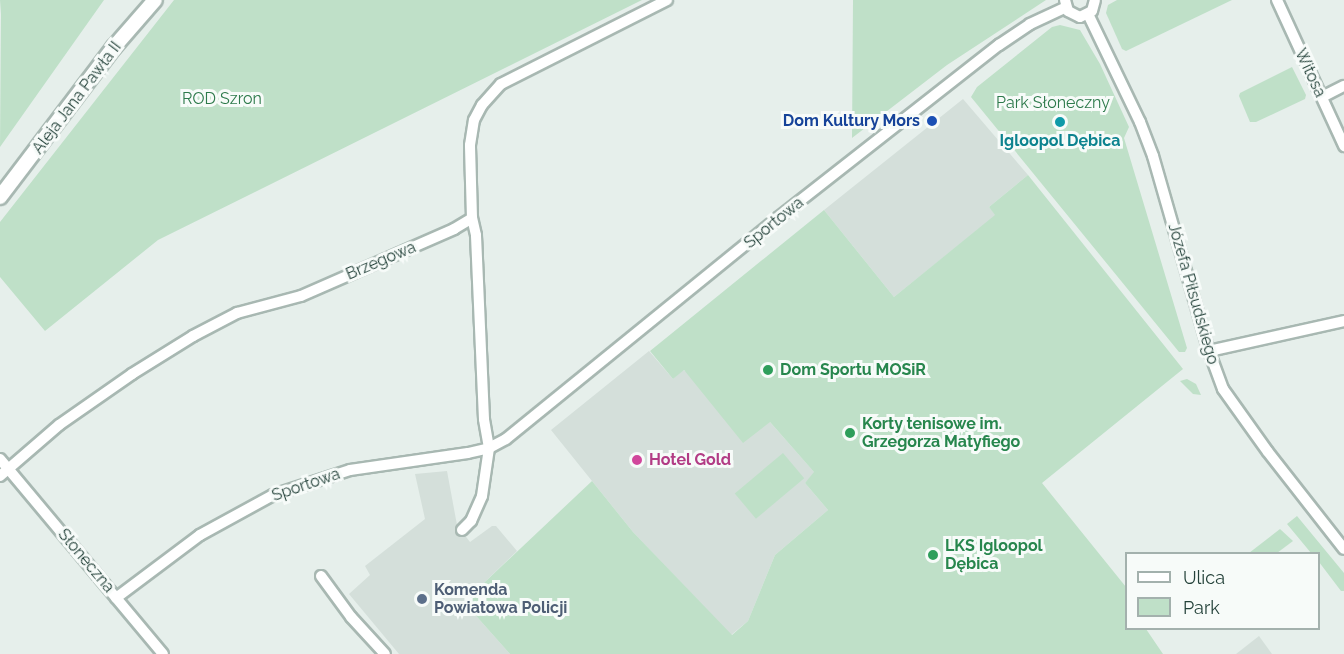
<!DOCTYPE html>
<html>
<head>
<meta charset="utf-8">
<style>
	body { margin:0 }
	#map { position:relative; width:1344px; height:654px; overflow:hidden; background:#e6efeb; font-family:Raleway,sans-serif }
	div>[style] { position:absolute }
	.built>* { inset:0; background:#d4dfda }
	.green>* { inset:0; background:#bfe0c8; transform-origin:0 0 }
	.roads { filter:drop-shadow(2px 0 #a8b8b2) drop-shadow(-2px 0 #a8b8b2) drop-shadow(0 2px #a8b8b2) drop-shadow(0 -2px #a8b8b2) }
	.street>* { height:10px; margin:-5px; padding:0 5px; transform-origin:5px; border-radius:5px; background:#fff }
	.secondary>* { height:14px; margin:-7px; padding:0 7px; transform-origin:7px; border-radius:7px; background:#fff }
	.dots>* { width:16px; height:16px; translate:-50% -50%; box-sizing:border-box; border:3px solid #f7fbf9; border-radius:50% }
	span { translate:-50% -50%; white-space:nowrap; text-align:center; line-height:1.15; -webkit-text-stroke:6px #f7fbf9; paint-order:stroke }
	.street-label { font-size:16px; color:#24423a }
	.park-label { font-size:16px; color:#2d7a4b }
	.transit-label { font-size:16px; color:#164399; font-weight:700 }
	.right { translate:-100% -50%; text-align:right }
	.culture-label { font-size:16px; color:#0d838f; font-weight:700 }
	.leisure-label { font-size:16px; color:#27864d; font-weight:700 }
	.left { translate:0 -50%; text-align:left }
	.hotel-label { font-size:16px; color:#b23c85; font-weight:700 }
	.service-label { font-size:16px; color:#4e5e75; font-weight:700 }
	.legend { position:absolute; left:1125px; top:552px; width:195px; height:78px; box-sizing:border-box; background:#f7fbf9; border:2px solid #a3b1ad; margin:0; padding:8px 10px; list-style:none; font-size:18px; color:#24423a }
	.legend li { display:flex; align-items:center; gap:12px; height:30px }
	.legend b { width:30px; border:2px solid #a3b1ad }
</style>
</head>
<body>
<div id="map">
	<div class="built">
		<i style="clip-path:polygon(963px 99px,1028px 175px,989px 207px,996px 215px,894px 297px,824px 210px)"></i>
		<i style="clip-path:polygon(649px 351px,673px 379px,683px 370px,769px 421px,815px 473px,805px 483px,828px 510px,775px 555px,748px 621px,731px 635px,633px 532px,551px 430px)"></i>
		<i style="clip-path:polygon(447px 471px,457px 525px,470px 542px,492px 526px,496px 526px,517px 551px,469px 597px,470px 609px,510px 654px,399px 654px,349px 594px,370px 575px,365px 566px,425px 519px,415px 474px)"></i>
		<i style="clip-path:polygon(1259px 636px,1272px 654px,1236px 654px)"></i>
	</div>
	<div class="green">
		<i style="clip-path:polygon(0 0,104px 0,0 147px,1px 14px)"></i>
		<i style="clip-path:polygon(174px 0,642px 0,158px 240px,45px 331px,0 277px,0 222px)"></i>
		<i style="clip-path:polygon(853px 0,1046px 0,947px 65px,852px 138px)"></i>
		<i style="clip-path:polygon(1117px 0,1232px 0,1126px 51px,1122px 49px,1106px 13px,1108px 5px)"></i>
		<i style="clip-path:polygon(1060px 25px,1080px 30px,1100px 64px,1129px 127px,1124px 138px,1187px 348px,1185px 352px,1179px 352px,971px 97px,977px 87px,1052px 27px)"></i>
		<i style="clip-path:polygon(1292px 67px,1306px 95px,1305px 99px,1256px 122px,1250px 122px,1239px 96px,1240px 93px)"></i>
		<i style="clip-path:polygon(1028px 175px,1183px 369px,1042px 483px,1126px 587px,1126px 628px,1146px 629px,1163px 654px,510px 654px,470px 609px,469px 597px,592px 481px,633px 532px,732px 635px,748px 621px,775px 555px,828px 510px,805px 483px,814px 472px,770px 422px,743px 443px,684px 370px,673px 379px,650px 351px,824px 210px,894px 297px,995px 215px,989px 207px)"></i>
		<i style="clip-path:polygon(1187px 379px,1196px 384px,1201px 395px,1193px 394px,1180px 381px)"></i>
		<i style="left:783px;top:453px;width:33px;height:63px;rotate:50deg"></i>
		<i style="clip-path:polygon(1297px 516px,1344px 573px,1344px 591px,1341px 591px,1319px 562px,1318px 554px,1311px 553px,1287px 524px)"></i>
		<i style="clip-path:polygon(1280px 529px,1293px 541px,1277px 553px,1249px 553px)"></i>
	</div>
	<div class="roads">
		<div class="street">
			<i style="left:1065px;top:0;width:11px;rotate:75deg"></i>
			<i style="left:1068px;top:11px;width:13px;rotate:27deg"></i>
			<i style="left:1080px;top:17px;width:13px;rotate:-27deg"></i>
			<i style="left:1092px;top:11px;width:11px;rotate:-75deg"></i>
			<i style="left:1277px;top:0;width:161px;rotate:65.3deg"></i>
			<i style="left:1088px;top:14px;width:120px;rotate:64.3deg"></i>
			<i style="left:1140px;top:122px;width:36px;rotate:69deg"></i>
			<i style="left:1153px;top:156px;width:203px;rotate:74deg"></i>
			<i style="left:1209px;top:351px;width:40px;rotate:69.8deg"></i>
			<i style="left:1223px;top:389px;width:77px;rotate:54.5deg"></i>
			<i style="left:1268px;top:452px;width:123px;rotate:51.9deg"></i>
			<i style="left:1322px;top:97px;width:25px;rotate:-27deg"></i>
			<i style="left:1209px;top:351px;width:138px;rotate:-12.5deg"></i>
			<i style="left:0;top:459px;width:254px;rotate:50.1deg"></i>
			<i style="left:0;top:476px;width:78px;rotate:-40.8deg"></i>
			<i style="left:59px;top:425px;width:89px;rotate:-34.9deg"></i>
			<i style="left:132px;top:374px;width:72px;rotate:-31.9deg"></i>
			<i style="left:193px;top:336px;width:50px;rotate:-27.6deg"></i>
			<i style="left:237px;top:313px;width:66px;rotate:-14.9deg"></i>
			<i style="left:301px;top:296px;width:167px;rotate:-23.6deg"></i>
			<i style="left:454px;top:229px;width:21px;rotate:-31deg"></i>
			<i style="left:462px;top:530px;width:13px;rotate:-45deg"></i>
			<i style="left:471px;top:521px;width:27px;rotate:-66deg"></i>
			<i style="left:482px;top:496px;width:49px;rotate:-81.7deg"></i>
			<i style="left:489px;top:448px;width:29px;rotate:-100deg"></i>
			<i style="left:484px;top:419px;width:184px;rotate:-92.5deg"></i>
			<i style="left:476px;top:235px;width:17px;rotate:-103deg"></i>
			<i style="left:472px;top:218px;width:73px;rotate:-91.6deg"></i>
			<i style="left:470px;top:145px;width:25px;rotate:-81deg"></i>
			<i style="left:474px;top:120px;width:17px;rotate:-62deg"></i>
			<i style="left:482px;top:105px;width:28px;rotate:-48deg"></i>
			<i style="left:501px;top:84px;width:186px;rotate:-26.8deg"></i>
			<i style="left:321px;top:576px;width:51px;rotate:53.8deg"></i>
			<i style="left:351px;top:617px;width:50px;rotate:47.4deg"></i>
			<i style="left:116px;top:598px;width:105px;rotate:-36.9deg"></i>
			<i style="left:200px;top:535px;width:83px;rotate:-28.7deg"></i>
			<i style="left:273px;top:495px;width:81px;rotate:-18deg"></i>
			<i style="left:350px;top:470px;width:119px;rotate:-8.2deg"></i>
			<i style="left:468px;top:453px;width:22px;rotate:-13deg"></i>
			<i style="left:489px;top:448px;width:19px;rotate:-28deg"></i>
			<i style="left:506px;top:439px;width:350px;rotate:-39.1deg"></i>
			<i style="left:778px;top:218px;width:281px;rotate:-38.1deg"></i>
			<i style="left:999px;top:45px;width:37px;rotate:-34deg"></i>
			<i style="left:1030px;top:24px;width:40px;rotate:-25deg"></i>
		</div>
		<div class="secondary">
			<i style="left:0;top:197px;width:188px;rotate:-52.8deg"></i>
			<i style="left:114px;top:47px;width:62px;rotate:-48.9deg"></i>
		</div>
	</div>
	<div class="dots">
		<i style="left:932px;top:121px;background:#1a4fb4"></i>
		<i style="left:1060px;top:122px;background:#0f9aa8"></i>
		<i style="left:768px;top:370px;background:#2e9e5b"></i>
		<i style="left:850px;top:433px;background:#2e9e5b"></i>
		<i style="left:637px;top:460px;background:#d1479c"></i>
		<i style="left:933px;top:555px;background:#2e9e5b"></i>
		<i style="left:422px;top:599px;background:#5c6f8a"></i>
	</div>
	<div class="street-label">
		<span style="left:1310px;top:73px;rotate:65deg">Witosa</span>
		<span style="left:77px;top:98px;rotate:-53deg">Aleja Jana Pawła II</span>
		<span style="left:774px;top:223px;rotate:-39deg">Sportowa</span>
		<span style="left:381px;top:261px;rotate:-23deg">Brzegowa</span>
		<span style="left:1193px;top:294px;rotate:74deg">Józefa Piłsudskiego</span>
		<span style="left:306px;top:485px;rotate:-19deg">Sportowa</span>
		<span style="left:86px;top:561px;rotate:50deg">Słoneczna</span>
	</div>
	<div class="park-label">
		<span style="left:222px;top:99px">ROD Szron</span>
		<span style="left:1053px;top:103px">Park Słoneczny</span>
	</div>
	<div class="transit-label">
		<span class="right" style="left:920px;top:121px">Dom Kultury Mors</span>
	</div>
	<div class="culture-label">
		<span style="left:1060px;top:141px">Igloopol Dębica</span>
	</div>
	<div class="leisure-label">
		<span class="left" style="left:780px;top:370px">Dom Sportu MOSiR</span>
		<span class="left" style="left:862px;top:433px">Korty tenisowe im.<br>Grzegorza Matyfiego</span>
		<span class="left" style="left:945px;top:555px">LKS Igloopol<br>Dębica</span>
	</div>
	<div class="hotel-label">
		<span class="left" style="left:649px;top:460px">Hotel Gold</span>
	</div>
	<div class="service-label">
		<span class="left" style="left:434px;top:599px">Komenda<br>Powiatowa Policji</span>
	</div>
	<ul class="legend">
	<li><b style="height:8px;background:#fff"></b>Ulica</li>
	<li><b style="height:16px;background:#bfe0c8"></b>Park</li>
	</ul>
</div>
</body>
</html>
